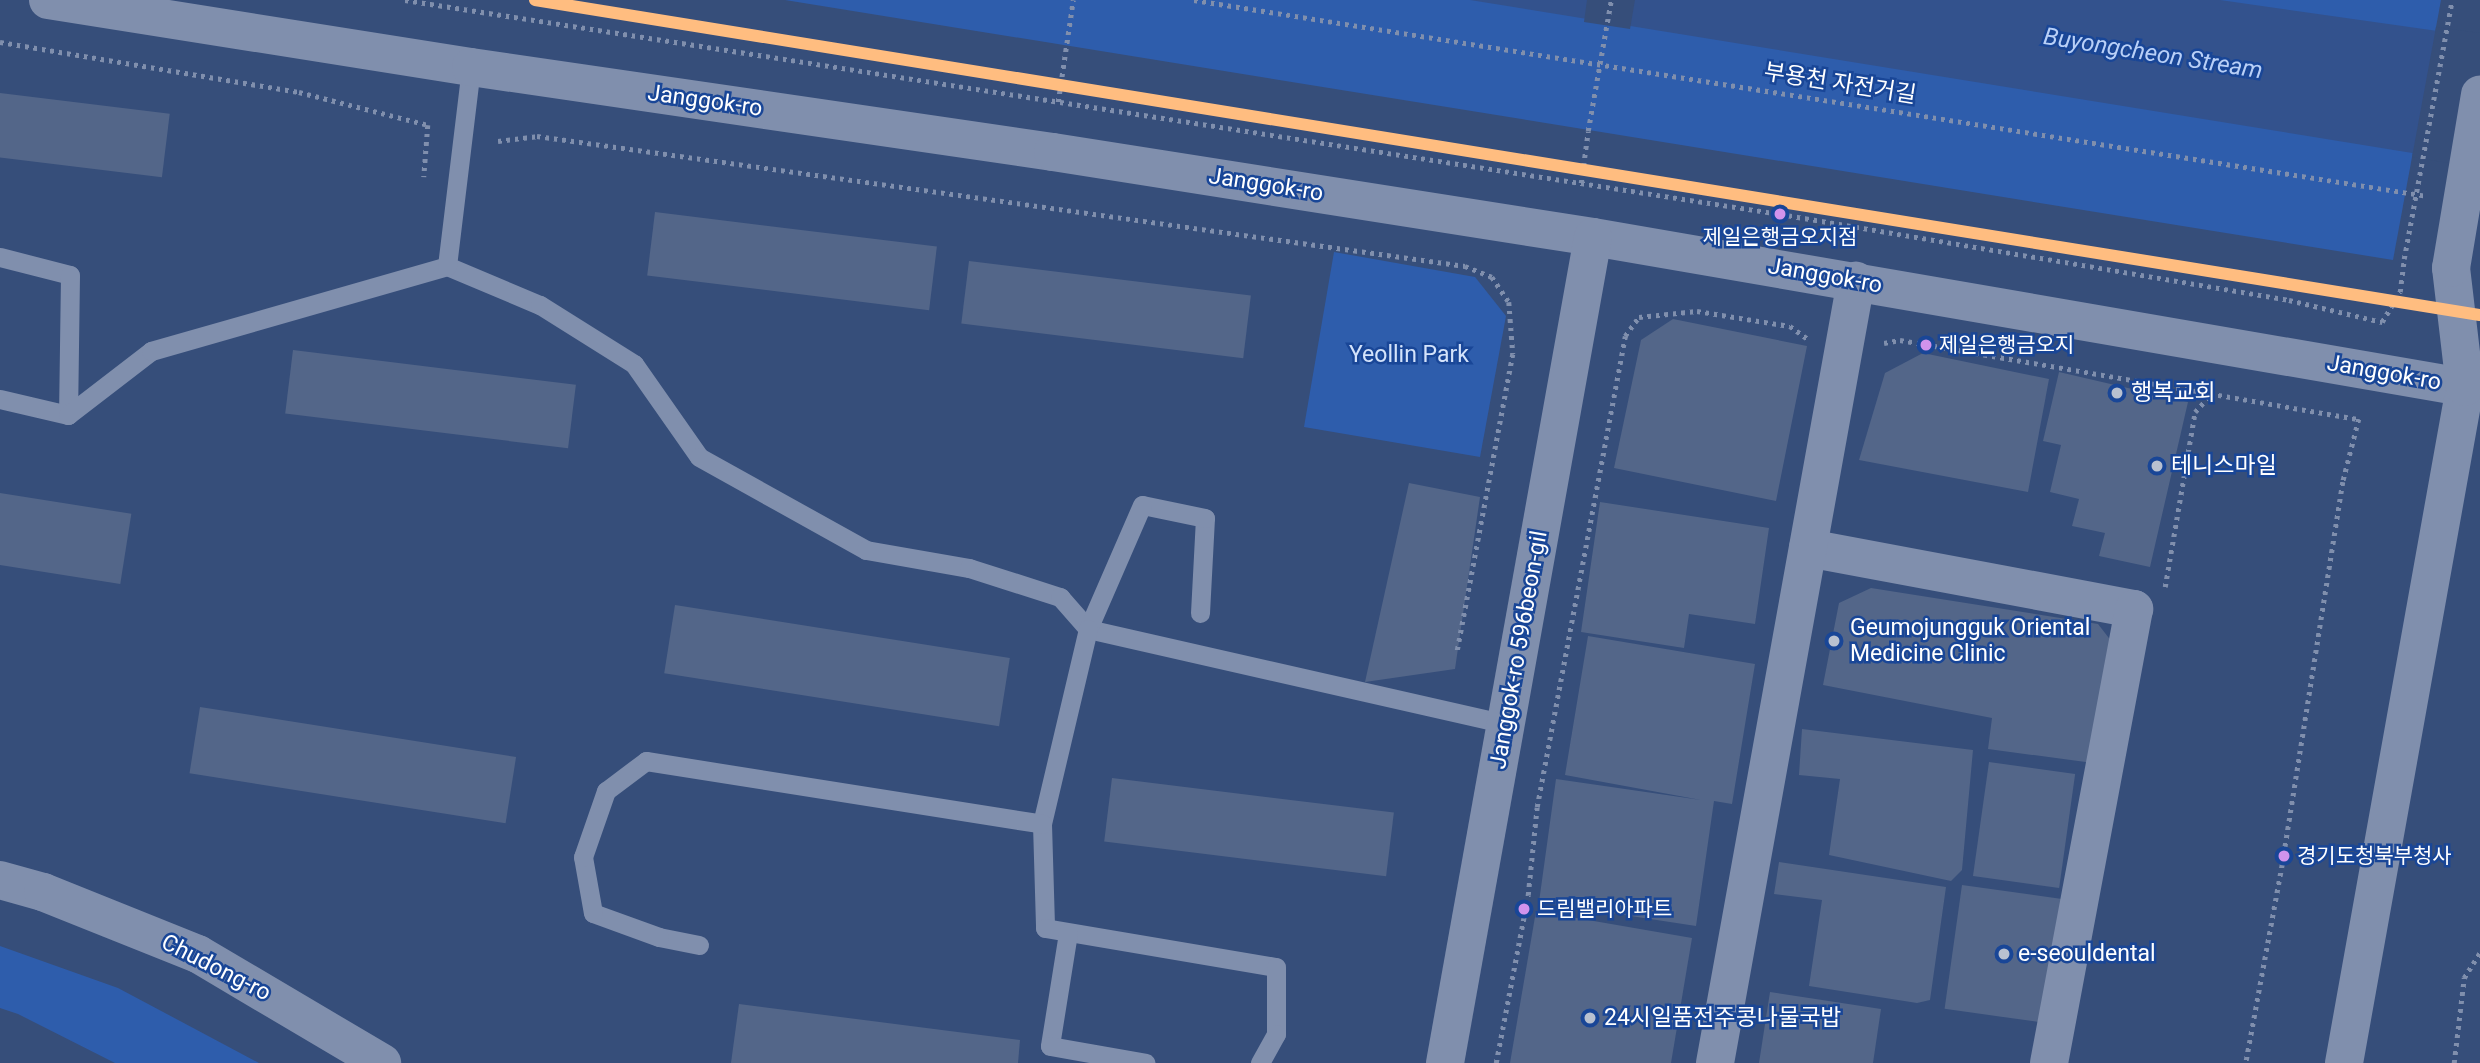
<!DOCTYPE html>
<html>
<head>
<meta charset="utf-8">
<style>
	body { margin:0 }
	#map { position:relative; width:2480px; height:1063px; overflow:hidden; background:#364e7a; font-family:Roboto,"Noto Sans KR",sans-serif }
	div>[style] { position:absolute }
	.green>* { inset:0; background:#2e5dac }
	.water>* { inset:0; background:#33528d }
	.pier>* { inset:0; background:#364e7a }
	.building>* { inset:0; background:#536689; transform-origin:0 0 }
	.path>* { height:4.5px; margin-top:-2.25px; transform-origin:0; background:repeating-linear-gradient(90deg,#808fad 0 3.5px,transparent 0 8.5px) }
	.service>* { height:19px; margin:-9.5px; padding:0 9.5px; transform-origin:9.5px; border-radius:9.5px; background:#808fad }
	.minor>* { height:38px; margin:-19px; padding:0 19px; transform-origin:19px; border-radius:19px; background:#808fad }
	.path-bridge>* { height:4.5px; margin-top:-2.25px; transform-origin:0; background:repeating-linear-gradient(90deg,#808fad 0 3.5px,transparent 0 8.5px) }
	.minor-bridge>* { height:38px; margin:-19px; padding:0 19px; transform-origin:19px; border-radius:19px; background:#808fad }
	.rail-1>* { height:12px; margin:-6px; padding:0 6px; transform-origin:6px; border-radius:6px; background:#ffbd80 }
	.dots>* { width:19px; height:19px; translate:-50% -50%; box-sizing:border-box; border:4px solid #194697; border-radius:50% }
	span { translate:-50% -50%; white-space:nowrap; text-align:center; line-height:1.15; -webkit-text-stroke:5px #194697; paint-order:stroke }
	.bus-label { font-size:21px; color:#fff }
	.left { translate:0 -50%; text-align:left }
	.street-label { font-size:23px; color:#fff }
	.park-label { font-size:23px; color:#d4e3fb }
	.poi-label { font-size:23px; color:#fff }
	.water-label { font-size:24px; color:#b9d0f7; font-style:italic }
</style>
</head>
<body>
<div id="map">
	<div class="green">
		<i style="clip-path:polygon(785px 0,2441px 0,2393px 260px)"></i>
		<i style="clip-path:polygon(1334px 252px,1475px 277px,1506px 316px,1480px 457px,1304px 427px)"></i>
		<i style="clip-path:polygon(0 946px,118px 988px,259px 1063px,115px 1063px,18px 1014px,0 1008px)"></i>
	</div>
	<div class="water">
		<i style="clip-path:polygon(1470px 0,2220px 0,2480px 37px,2480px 164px)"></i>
	</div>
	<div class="pier">
		<i style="clip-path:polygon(1587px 0,1635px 0,1630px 29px,1584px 22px)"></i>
		<i style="clip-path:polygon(2436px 27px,2480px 33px,2480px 168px,2412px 157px)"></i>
	</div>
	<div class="building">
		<i style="left:0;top:93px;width:171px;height:64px;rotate:7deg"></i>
		<i style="left:655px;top:212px;width:284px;height:64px;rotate:7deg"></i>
		<i style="left:969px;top:261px;width:284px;height:63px;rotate:7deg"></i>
		<i style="clip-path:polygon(1673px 319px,1807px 346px,1776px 501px,1614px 468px,1641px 340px)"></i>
		<i style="left:293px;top:350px;width:285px;height:64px;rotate:7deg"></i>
		<i style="clip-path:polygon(1923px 353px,2049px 379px,2028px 492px,1859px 460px,1885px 373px)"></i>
		<i style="clip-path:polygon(2059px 372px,2188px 402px,2150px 567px,2099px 556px,2105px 533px,2072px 526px,2079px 499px,2050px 492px,2061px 445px,2043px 441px)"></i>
		<i style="clip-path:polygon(1409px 483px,1480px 497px,1455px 669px,1365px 682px)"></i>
		<i style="left:0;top:493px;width:133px;height:71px;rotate:9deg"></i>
		<i style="clip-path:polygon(1600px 502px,1769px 528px,1755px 624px,1689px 614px,1684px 648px,1581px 632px)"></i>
		<i style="clip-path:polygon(1871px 588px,2098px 624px,2112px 642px,2093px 763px,1988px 749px,1992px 718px,1823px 685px,1839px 603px)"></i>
		<i style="left:675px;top:605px;width:339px;height:69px;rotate:9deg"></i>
		<i style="clip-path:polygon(1588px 636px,1755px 664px,1732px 804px,1714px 801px,1696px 926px,1539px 902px,1556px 779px,1701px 800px,1565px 775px)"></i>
		<i style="left:200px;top:707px;width:320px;height:67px;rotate:9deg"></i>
		<i style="clip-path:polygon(1802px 729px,1973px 750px,1962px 870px,1951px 881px,1829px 855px,1840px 779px,1799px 775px)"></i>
		<i style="left:1989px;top:762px;width:87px;height:115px;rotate:8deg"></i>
		<i style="left:1112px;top:778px;width:284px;height:64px;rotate:7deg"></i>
		<i style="clip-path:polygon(1779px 862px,1946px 887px,1930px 1000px,1917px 1003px,1809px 986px,1822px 900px,1774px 894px)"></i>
		<i style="left:1962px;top:885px;width:101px;height:125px;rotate:8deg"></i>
		<i style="clip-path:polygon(1536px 911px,1692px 938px,1671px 1063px,1510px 1063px)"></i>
		<i style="clip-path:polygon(1770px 992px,1881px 1009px,1873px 1063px,1759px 1063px)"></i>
		<i style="clip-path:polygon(739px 1004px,1020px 1040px,1018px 1063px,731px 1063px)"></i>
	</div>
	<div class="path">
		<i style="left:405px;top:0;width:1392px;rotate:8.85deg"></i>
		<i style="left:1780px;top:214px;width:516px;rotate:9.59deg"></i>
		<i style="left:2289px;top:300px;width:96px;rotate:13.3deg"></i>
		<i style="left:2382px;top:322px;width:35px;rotate:-59deg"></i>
		<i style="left:2400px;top:292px;width:33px;rotate:-83deg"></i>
		<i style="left:1194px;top:0;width:1248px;rotate:9.03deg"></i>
		<i style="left:0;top:42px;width:303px;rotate:9.5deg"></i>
		<i style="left:299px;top:92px;width:133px;rotate:14.3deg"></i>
		<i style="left:428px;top:125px;width:52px;rotate:94.4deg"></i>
		<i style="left:1058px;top:102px;width:103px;rotate:-81.6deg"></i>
		<i style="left:498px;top:141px;width:39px;rotate:-7deg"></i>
		<i style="left:537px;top:136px;width:937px;rotate:7.97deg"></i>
		<i style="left:1465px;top:266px;width:29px;rotate:22deg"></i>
		<i style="left:1492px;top:277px;width:30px;rotate:56deg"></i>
		<i style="left:1509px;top:302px;width:52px;rotate:85.6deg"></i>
		<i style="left:1513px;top:354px;width:304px;rotate:100.6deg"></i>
		<i style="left:1581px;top:183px;width:52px;rotate:-82.3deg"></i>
		<i style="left:1884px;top:343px;width:16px;rotate:-11deg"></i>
		<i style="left:1900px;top:340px;width:466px;rotate:9.8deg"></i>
		<i style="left:2359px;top:419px;width:65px;rotate:104.3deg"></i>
		<i style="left:2343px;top:482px;width:379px;rotate:99deg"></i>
		<i style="left:2284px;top:856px;width:210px;rotate:100.4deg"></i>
		<i style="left:2165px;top:587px;width:178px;rotate:-80.3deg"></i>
		<i style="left:2195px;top:412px;width:24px;rotate:-48deg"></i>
		<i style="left:1496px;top:1063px;width:171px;rotate:-79.2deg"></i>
		<i style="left:1528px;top:895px;width:88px;rotate:-84.2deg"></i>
		<i style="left:1537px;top:807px;width:479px;rotate:-79.4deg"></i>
		<i style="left:1625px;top:336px;width:24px;rotate:-54deg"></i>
		<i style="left:1639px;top:317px;width:58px;rotate:-5.9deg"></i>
		<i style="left:1697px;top:311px;width:94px;rotate:9.2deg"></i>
		<i style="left:1790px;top:326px;width:22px;rotate:36deg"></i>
		<i style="left:2454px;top:1063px;width:86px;rotate:-83.3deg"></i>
		<i style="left:2464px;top:978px;width:31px;rotate:-58deg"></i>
	</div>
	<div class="service">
		<i style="left:0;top:257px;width:72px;rotate:14.4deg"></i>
		<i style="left:70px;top:275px;width:140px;rotate:90.8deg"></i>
		<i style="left:447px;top:266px;width:101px;rotate:22.8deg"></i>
		<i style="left:540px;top:305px;width:111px;rotate:32.1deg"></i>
		<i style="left:634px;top:364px;width:113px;rotate:55deg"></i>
		<i style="left:699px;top:457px;width:191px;rotate:29.1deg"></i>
		<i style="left:866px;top:550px;width:105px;rotate:9.9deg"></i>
		<i style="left:969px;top:568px;width:96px;rotate:17.7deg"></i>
		<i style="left:1060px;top:597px;width:43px;rotate:48.8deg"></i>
		<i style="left:1088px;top:629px;width:429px;rotate:12.8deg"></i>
		<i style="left:0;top:399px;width:70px;rotate:13.2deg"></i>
		<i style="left:68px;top:415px;width:105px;rotate:-37.6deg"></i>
		<i style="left:151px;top:351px;width:308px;rotate:-16deg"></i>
		<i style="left:447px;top:266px;width:200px;rotate:-83.1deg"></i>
		<i style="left:1200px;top:613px;width:95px;rotate:-87deg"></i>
		<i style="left:1205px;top:518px;width:64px;rotate:-168.3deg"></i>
		<i style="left:1142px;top:505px;width:135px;rotate:113.5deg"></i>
		<i style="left:1088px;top:629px;width:200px;rotate:103.3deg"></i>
		<i style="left:1042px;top:824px;width:104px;rotate:88.3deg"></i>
		<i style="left:1045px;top:928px;width:234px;rotate:9.6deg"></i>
		<i style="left:1276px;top:967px;width:67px;rotate:90deg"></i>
		<i style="left:1276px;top:1034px;width:33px;rotate:119deg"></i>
		<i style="left:1068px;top:933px;width:114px;rotate:99.1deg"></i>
		<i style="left:1050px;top:1046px;width:97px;rotate:10deg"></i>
		<i style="left:699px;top:945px;width:41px;rotate:-168.7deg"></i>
		<i style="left:659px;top:937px;width:70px;rotate:-160deg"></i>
		<i style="left:593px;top:913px;width:57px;rotate:-100.1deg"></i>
		<i style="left:583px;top:857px;width:70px;rotate:-70.8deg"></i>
		<i style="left:606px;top:791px;width:50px;rotate:-36.9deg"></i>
		<i style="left:646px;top:761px;width:401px;rotate:9deg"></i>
	</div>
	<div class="minor">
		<i style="left:48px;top:0;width:428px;rotate:9deg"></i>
		<i style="left:471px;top:67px;width:588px;rotate:8.31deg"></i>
		<i style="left:1053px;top:152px;width:547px;rotate:8.95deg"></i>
		<i style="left:1593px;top:237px;width:900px;rotate:9.79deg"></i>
		<i style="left:1808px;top:548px;width:332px;rotate:10.6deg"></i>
		<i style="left:2134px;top:609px;width:462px;rotate:100.6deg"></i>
		<i style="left:0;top:880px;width:45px;rotate:15.6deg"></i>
		<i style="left:43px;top:892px;width:167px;rotate:21.8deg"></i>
		<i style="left:198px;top:954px;width:214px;rotate:30.6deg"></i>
		<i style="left:1445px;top:1063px;width:839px;rotate:-79.84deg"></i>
		<i style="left:1715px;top:1063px;width:795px;rotate:-79.78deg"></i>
		<i style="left:2344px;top:1063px;width:687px;rotate:-79.85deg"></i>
		<i style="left:2465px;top:387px;width:120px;rotate:-96.7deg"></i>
	</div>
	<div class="path-bridge">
		<i style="left:1588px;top:131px;width:133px;rotate:-80deg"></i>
		<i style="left:2404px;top:259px;width:263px;rotate:-79.5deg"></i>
	</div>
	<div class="minor-bridge">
		<i style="left:2451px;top:268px;width:176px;rotate:-80.5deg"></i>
	</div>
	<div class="rail-1">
		<i style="left:535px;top:0;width:1970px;rotate:9.2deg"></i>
	</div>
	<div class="dots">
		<i style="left:1780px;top:214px;background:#d193ec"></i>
		<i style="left:1926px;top:345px;background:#d193ec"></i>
		<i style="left:2117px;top:393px;background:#b9c1d0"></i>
		<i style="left:2157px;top:466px;background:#b9c1d0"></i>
		<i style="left:1834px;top:641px;background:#b9c1d0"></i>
		<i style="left:2284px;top:856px;background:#d193ec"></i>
		<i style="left:1524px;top:909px;background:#d193ec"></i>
		<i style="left:2004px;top:954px;background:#b9c1d0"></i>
		<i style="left:1590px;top:1018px;background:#b9c1d0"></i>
	</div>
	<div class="bus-label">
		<span style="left:1780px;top:237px">제일은행금오지점</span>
		<span class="left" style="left:1939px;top:345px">제일은행금오지</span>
		<span class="left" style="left:2297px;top:856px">경기도청북부청사</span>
		<span class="left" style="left:1537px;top:909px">드림밸리아파트</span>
	</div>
	<div class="street-label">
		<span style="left:1840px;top:84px;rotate:9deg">부용천 자전거길</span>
		<span style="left:705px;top:101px;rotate:8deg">Janggok-ro</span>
		<span style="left:1266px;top:185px;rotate:9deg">Janggok-ro</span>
		<span style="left:1825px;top:276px;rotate:10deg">Janggok-ro</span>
		<span style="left:2384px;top:373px;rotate:10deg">Janggok-ro</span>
		<span style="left:1519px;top:650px;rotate:-80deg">Janggok-ro 596beon-gil</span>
		<span style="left:216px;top:968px;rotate:27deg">Chudong-ro</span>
	</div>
	<div class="park-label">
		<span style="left:1409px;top:355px">Yeollin Park</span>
	</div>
	<div class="poi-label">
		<span class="left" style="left:2131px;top:393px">행복교회</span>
		<span class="left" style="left:2171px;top:466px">테니스마일</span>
		<span class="left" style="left:1850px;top:641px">Geumojungguk Oriental<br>Medicine Clinic</span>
		<span class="left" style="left:2018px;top:954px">e-seouldental</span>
		<span class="left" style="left:1604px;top:1018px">24시일품전주콩나물국밥</span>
	</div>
	<div class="water-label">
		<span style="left:2153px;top:54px;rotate:9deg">Buyongcheon Stream</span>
	</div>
</div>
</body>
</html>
